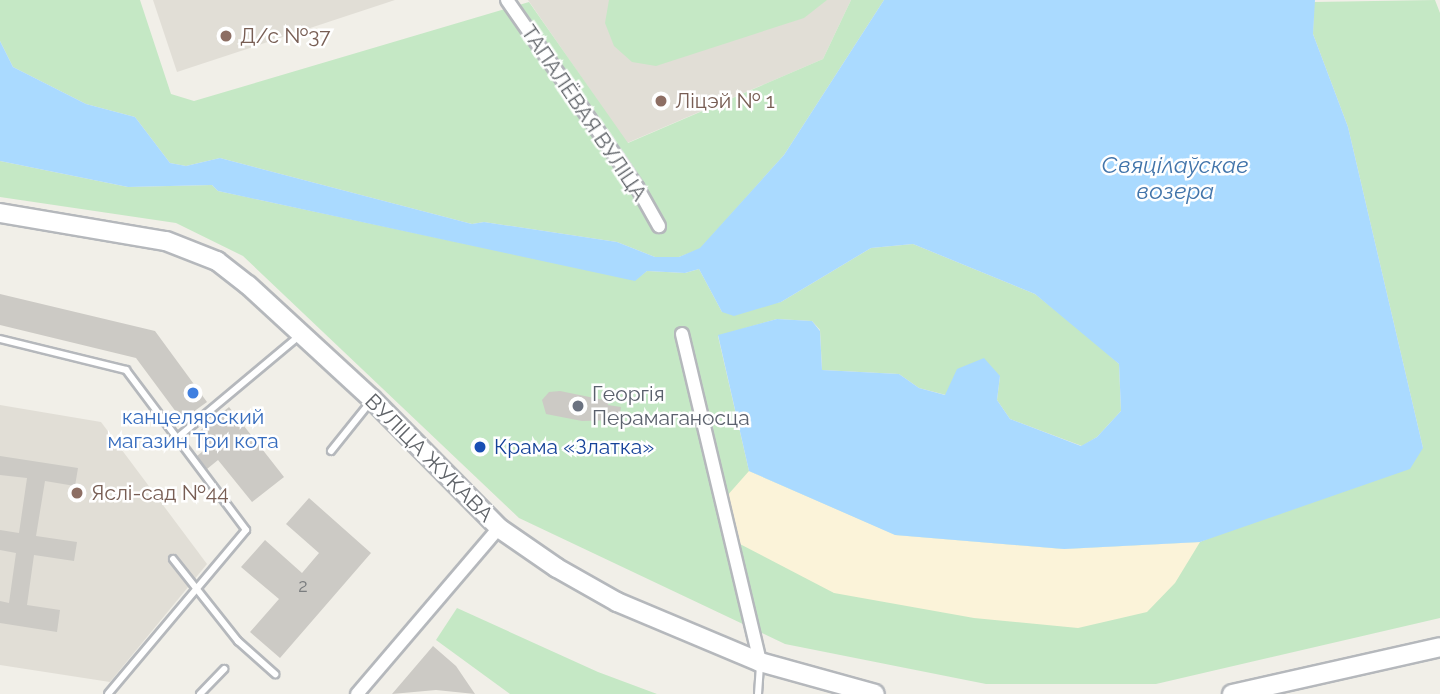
<!DOCTYPE html>
<html>
<head>
<meta charset="utf-8">
<style>
	body { margin:0 }
	#map { position:relative; width:1440px; height:694px; overflow:hidden; background:#f1efe8; font-family:Raleway,sans-serif }
	div>[style] { position:absolute }
	.education>* { inset:0; background:#e1ded6 }
	.green>* { inset:0; background:#c5e8c5 }
	.sand>* { inset:0; background:#fbf3d9 }
	.water>* { inset:0; background:#aadaff }
	.building>* { inset:0; background:#cccac5 }
	.roads { filter:drop-shadow(2px 0 #b5b8bc) drop-shadow(-2px 0 #b5b8bc) drop-shadow(0 2px #b5b8bc) drop-shadow(0 -2px #b5b8bc) }
	.lane>* { height:6px; margin:-3px; padding:0 3px; transform-origin:3px; border-radius:3px; background:#fff }
	.street>* { height:12px; margin:-6px; padding:0 6px; transform-origin:6px; border-radius:6px; background:#fff }
	.secondary>* { height:18px; margin:-9px; padding:0 9px; transform-origin:9px; border-radius:9px; background:#fff }
	.dots>* { width:19px; height:19px; translate:-50% -50%; box-sizing:border-box; border:4px solid #fff; border-radius:50% }
	span { translate:-50% -50%; white-space:nowrap; text-align:center; line-height:1.15; -webkit-text-stroke:5px #fff; paint-order:stroke }
	.number-label { font-size:18px; color:#7a7d7f }
	.number-label span { -webkit-text-stroke-width:0 }
	.education-label { font-size:21px; color:#785e54 }
	.left { translate:0 -50%; text-align:left }
	.street-label { font-size:21px; color:#5f6368 }
	.worship-label { font-size:21px; color:#5b616d }
	.shop-label { font-size:21px; color:#366cbe }
	.transit-label { font-size:21px; color:#164399 }
	.water-label { font-size:23px; color:#4174aa; font-style:italic }
</style>
</head>
<body>
<div id="map">
	<div class="education">
		<i style="clip-path:polygon(153px 0,395px 0,177px 72px)"></i>
		<i style="clip-path:polygon(528px 0,851px 0,823px 59px,627px 143px)"></i>
		<i style="clip-path:polygon(0 405px,101px 422px,207px 564px,110px 682px,0 665px)"></i>
	</div>
	<div class="green">
		<i style="clip-path:polygon(0 0,140px 0,171px 94px,194px 101px,529px 2px,628px 143px,823px 59px,851px 0,884px 0,784px 155px,700px 249px,679px 257px,655px 257px,617px 242px,484px 222px,472px 224px,220px 158px,186px 166px,170px 163px,135px 117px,86px 104px,13px 67px,0 41px)"></i>
		<i style="clip-path:polygon(609px 0,827px 0,804px 18px,656px 66px,632px 62px,614px 46px,605px 23px)"></i>
		<i style="clip-path:polygon(1435px 0,1440px 13px,1440px 618px,1156px 684px,986px 684px,785px 644px,519px 518px,243px 256px,176px 223px,0 197px,0 161px,128px 187px,212px 185px,218px 191px,635px 280px,647px 271px,685px 273px,699px 269px,722px 312px,781px 302px,871px 248px,913px 244px,1035px 294px,1089px 337px,1119px 364px,1121px 411px,1097px 437px,1082px 446px,1010px 419px,997px 400px,1000px 376px,946px 395px,919px 388px,899px 374px,822px 370px,820px 330px,812px 321px,777px 319px,718px 336px,749px 471px,896px 535px,1064px 549px,1200px 542px,1423px 448px,1348px 127px,1313px 34px,1314px 2px)"></i>
		<i style="clip-path:polygon(457px 608px,598px 672px,657px 694px,510px 694px,436px 640px)"></i>
	</div>
	<div class="sand">
		<i style="clip-path:polygon(749px 471px,896px 535px,1064px 549px,1200px 542px,1175px 583px,1147px 612px,1078px 628px,974px 618px,834px 593px,736px 542px,726px 497px)"></i>
	</div>
	<div class="water">
		<i style="clip-path:polygon(884px 0,1315px 0,1313px 34px,1348px 127px,1423px 448px,1410px 469px,1200px 542px,1064px 549px,895px 535px,749px 471px,718px 335px,777px 319px,812px 321px,820px 331px,822px 370px,899px 374px,919px 388px,945px 395px,957px 369px,984px 358px,1000px 376px,997px 400px,1010px 419px,1081px 446px,1097px 437px,1121px 411px,1119px 364px,1035px 294px,913px 244px,871px 248px,781px 302px,734px 316px,722px 312px,699px 269px,685px 273px,647px 271px,635px 281px,218px 191px,212px 185px,128px 187px,0 161px,0 41px,13px 67px,86px 104px,135px 117px,170px 163px,186px 166px,220px 158px,472px 224px,484px 222px,617px 242px,655px 257px,679px 257px,700px 248px,784px 155px)"></i>
	</div>
	<div class="building">
		<i style="clip-path:polygon(0 294px,155px 331px,207px 402px,182px 420px,136px 358px,0 325px)"></i>
		<i style="clip-path:polygon(560px 391px,609px 401px,608px 405px,621px 407px,619px 420px,582px 421px,546px 414px,542px 400px,549px 392px)"></i>
		<i style="clip-path:polygon(229px 407px,284px 477px,252px 502px,218px 460px,207px 469px,197px 456px,208px 447px,197px 433px)"></i>
		<i style="clip-path:polygon(0 456px,78px 468px,75px 486px,45px 481px,36px 536px,77px 542px,74px 561px,34px 555px,27px 605px,60px 610px,57px 632px,0 623px,0 601px,9px 603px,16px 553px,0 550px,0 530px,19px 533px,27px 478px,0 475px)"></i>
		<i style="clip-path:polygon(309px 498px,371px 553px,280px 658px,250px 632px,279px 599px,241px 567px,265px 540px,302px 573px,319px 553px,286px 524px)"></i>
		<i style="clip-path:polygon(433px 646px,456px 666px,475px 694px,436px 690px,392px 694px)"></i>
	</div>
	<div class="roads">
		<div class="lane">
			<i style="left:0;top:339px;width:130px;rotate:13.8deg"></i>
			<i style="left:126px;top:370px;width:200px;rotate:53.1deg"></i>
			<i style="left:246px;top:530px;width:214px;rotate:130.1deg"></i>
			<i style="left:177px;top:438px;width:160px;rotate:-39.9deg"></i>
			<i style="left:331px;top:451px;width:64px;rotate:-51.3deg"></i>
			<i style="left:173px;top:559px;width:105px;rotate:51.6deg"></i>
			<i style="left:238px;top:641px;width:50px;rotate:41.7deg"></i>
			<i style="left:200px;top:694px;width:35px;rotate:-46deg"></i>
			<i style="left:758px;top:694px;width:30px;rotate:-86deg"></i>
		</div>
		<div class="street">
			<i style="left:507px;top:0;width:228px;rotate:55.2deg"></i>
			<i style="left:637px;top:187px;width:45px;rotate:60.6deg"></i>
			<i style="left:682px;top:334px;width:337px;rotate:76.6deg"></i>
			<i style="left:357px;top:694px;width:218px;rotate:-49.5deg"></i>
		</div>
		<div class="secondary">
			<i style="left:0;top:213px;width:168px;rotate:9.6deg"></i>
			<i style="left:166px;top:241px;width:55px;rotate:21.4deg"></i>
			<i style="left:217px;top:261px;width:39px;rotate:38deg"></i>
			<i style="left:248px;top:285px;width:168px;rotate:42.6deg"></i>
			<i style="left:372px;top:399px;width:181px;rotate:45.4deg"></i>
			<i style="left:499px;top:528px;width:70px;rotate:34.6deg"></i>
			<i style="left:557px;top:568px;width:69px;rotate:29.5deg"></i>
			<i style="left:617px;top:602px;width:155px;rotate:22.8deg"></i>
			<i style="left:760px;top:662px;width:119px;rotate:15.5deg"></i>
			<i style="left:1232px;top:694px;width:213px;rotate:-12.7deg"></i>
		</div>
	</div>
	<div class="dots">
		<i style="left:226px;top:36px;background:#8d6e63"></i>
		<i style="left:661px;top:101px;background:#8d6e63"></i>
		<i style="left:193px;top:393px;background:#3f7fe0"></i>
		<i style="left:578px;top:406px;background:#6b7280"></i>
		<i style="left:480px;top:447px;background:#1a4fb4"></i>
		<i style="left:77px;top:493px;background:#8d6e63"></i>
	</div>
	<div class="number-label">
		<span style="left:303px;top:586px">2</span>
	</div>
	<div class="education-label">
		<span class="left" style="left:240px;top:36px">Д/с №37</span>
		<span class="left" style="left:675px;top:101px">Ліцэй № 1</span>
		<span class="left" style="left:91px;top:493px">Яслі-сад №44</span>
	</div>
	<div class="street-label">
		<span style="left:584px;top:113px;rotate:56deg">ТАПАЛЁВАЯ ВУЛІЦА</span>
		<span style="left:429px;top:458px;rotate:45deg">ВУЛІЦА ЖУКАВА</span>
	</div>
	<div class="worship-label">
		<span class="left" style="left:592px;top:406px">Георгія<br>Перамаганосца</span>
	</div>
	<div class="shop-label">
		<span style="left:193px;top:429px">канцелярский<br>магазин Три кота</span>
	</div>
	<div class="transit-label">
		<span class="left" style="left:494px;top:447px">Крама «Златка»</span>
	</div>
	<div class="water-label">
		<span style="left:1175px;top:178px">Свяцілаўскае<br>возера</span>
	</div>
</div>
</body>
</html>
